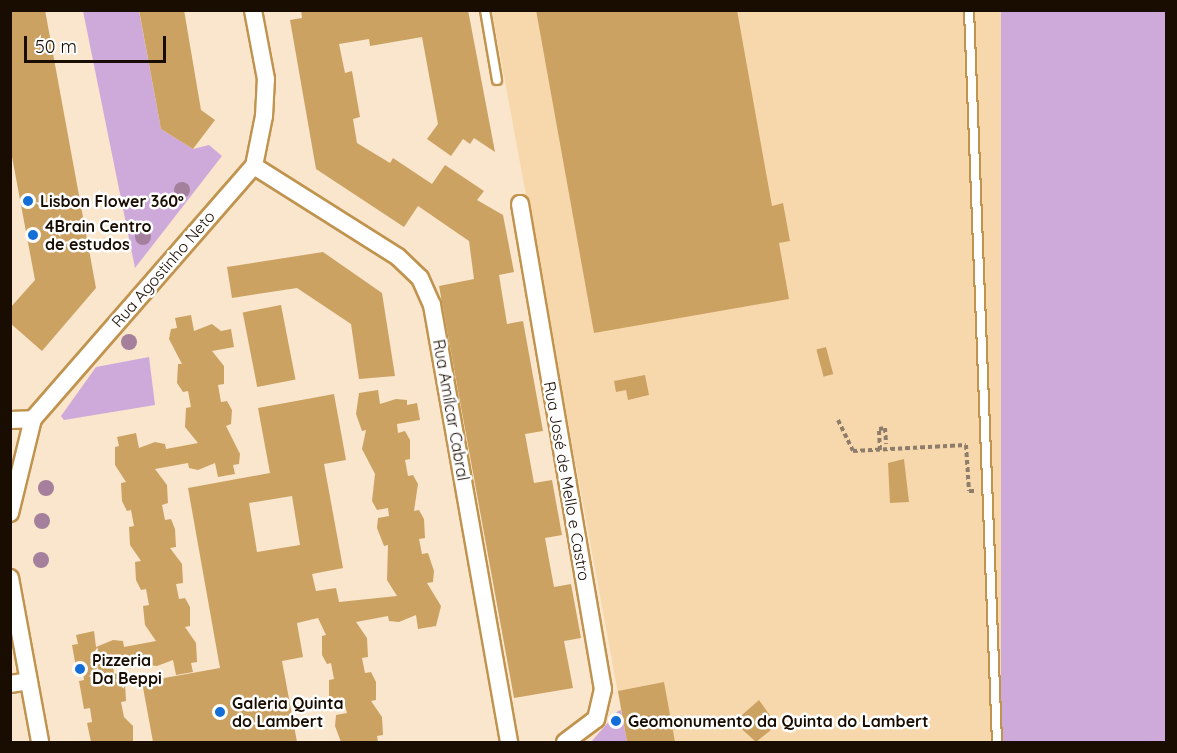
<!DOCTYPE html>
<html>
<head>
<meta charset="utf-8">
<style>
	body { margin:0 }
	#map { position:relative; width:1177px; height:753px; overflow:hidden; background:#f9e6cc; font-family:Quicksand,sans-serif }
	div>[style] { position:absolute }
	.built>* { inset:0; background:#f7d8ac }
	.green>* { inset:0; background:#ceaadb; transform-origin:0 0 }
	.building>* { inset:0; background:#cca263; transform-origin:0 0 }
	.path>* { height:4px; margin-top:-2px; transform-origin:0; background:repeating-linear-gradient(90deg,#8d7d6a 0 4.5px,transparent 0 7.5px) }
	.roads { filter:drop-shadow(2px 0 #c0934e) drop-shadow(-2px 0 #c0934e) drop-shadow(0 2px #c0934e) drop-shadow(0 -2px #c0934e) }
	.lane>* { height:8px; margin:-4px; padding:0 4px; transform-origin:4px; border-radius:4px; background:#fff }
	.street>* { height:16px; margin:-8px; padding:0 8px; transform-origin:8px; border-radius:8px; background:#fff }
	.trees>* { width:16px; height:16px; margin:-8px; border-radius:50%; background:#a5809c }
	.dots>* { width:16px; height:16px; translate:-50% -50%; box-sizing:border-box; border:3px solid #fff; border-radius:50% }
	span { translate:-50% -50%; white-space:nowrap; text-align:center; line-height:1.15; -webkit-text-stroke:5px #fff; paint-order:stroke }
	.poi-label { font-size:16px; color:#190c00; font-weight:700 }
	.left { translate:0 -50%; text-align:left }
	.street-label { font-size:16px; color:#190c00 }
	.frame { position:absolute; inset:0; border:12px solid #190c00; pointer-events:none }
	.scale { position:absolute; left:24px; top:36px; width:142px; height:27px; box-sizing:border-box; border:3px solid #190c00; border-top:0; padding-left:8px; font-size:18px; line-height:21px; white-space:nowrap; color:#190c00; -webkit-text-stroke:4px #fff; paint-order:stroke }
</style>
</head>
<body>
<div id="map">
	<div class="built">
		<i style="clip-path:polygon(492px 11px,1001px 11px,1023px 742px,627px 742px)"></i>
	</div>
	<div class="green">
		<i style="clip-path:polygon(83px 11px,139px 11px,161px 129px,193px 149px,209px 145px,222px 156px,135px 268px)"></i>
		<i style="left:1001px;top:11px;width:165px;height:731px"></i>
		<i style="clip-path:polygon(149px 357px,155px 405px,64px 420px,61px 416px,96px 367px)"></i>
		<i style="clip-path:polygon(621px 710px,627px 742px,591px 742px,618px 711px)"></i>
	</div>
	<div class="building">
		<i style="clip-path:polygon(10px 10px,45px 10px,96px 288px,42px 351px,10px 323px,10px 308px,35px 280px,10px 146px)"></i>
		<i style="clip-path:polygon(139px 10px,184px 10px,201px 110px,215px 120px,193px 149px,161px 129px)"></i>
		<i style="clip-path:polygon(301px 10px,468px 10px,495px 152px,474px 138px,470px 144px,463px 139px,451px 156px,427px 139px,438px 124px,422px 37px,370px 46px,369px 39px,339px 44px,345px 73px,352px 71px,360px 117px,353px 119px,357px 143px,390px 163px,393px 158px,432px 184px,445px 165px,484px 191px,477px 200px,503px 215px,514px 272px,499px 275px,507px 324px,523px 321px,543px 431px,525px 434px,534px 483px,552px 480px,562px 535px,545px 538px,554px 587px,571px 584px,581px 638px,564px 641px,573px 688px,514px 698px,439px 286px,474px 279px,469px 241px,418px 206px,404px 227px,316px 169px,290px 20px,302px 18px)"></i>
		<i style="clip-path:polygon(536px 10px,737px 10px,772px 206px,783px 203px,790px 241px,779px 243px,789px 299px,594px 333px)"></i>
		<i style="clip-path:polygon(323px 252px,382px 293px,395px 376px,359px 379px,351px 324px,297px 288px,232px 298px,227px 267px)"></i>
		<i style="left:281px;top:305px;width:76px;height:39px;rotate:79deg"></i>
		<i style="clip-path:polygon(191px 315px,194px 331px,212px 324px,221px 331px,231px 329px,234px 347px,212px 351px,224px 366px,224px 384px,218px 385px,221px 402px,227px 401px,232px 410px,231px 424px,226px 426px,240px 454px,239px 464px,233px 465px,235px 474px,218px 477px,215px 463px,198px 470px,189px 468px,188px 463px,155px 469px,167px 485px,168px 503px,162px 505px,165px 520px,171px 519px,175px 529px,176px 547px,170px 548px,182px 564px,183px 583px,176px 584px,179px 599px,185px 598px,190px 607px,190px 626px,185px 627px,196px 643px,197px 662px,191px 663px,193px 672px,176px 675px,173px 660px,157px 666px,148px 665px,147px 660px,113px 666px,114px 674px,120px 673px,125px 683px,126px 701px,121px 702px,124px 717px,133px 726px,133px 742px,91px 742px,87px 723px,92px 722px,90px 708px,84px 709px,79px 681px,84px 680px,83px 672px,77px 673px,72px 645px,78px 644px,76px 635px,94px 631px,96px 647px,113px 640px,123px 641px,124px 647px,156px 641px,145px 625px,143px 606px,149px 605px,146px 589px,141px 590px,136px 580px,135px 562px,141px 561px,130px 545px,129px 527px,134px 526px,131px 510px,127px 511px,122px 501px,121px 483px,126px 482px,115px 465px,115px 447px,119px 446px,117px 437px,136px 433px,139px 448px,155px 442px,165px 444px,166px 449px,198px 443px,185px 427px,186px 408px,191px 407px,188px 391px,183px 392px,177px 383px,178px 364px,182px 364px,169px 339px,171px 329px,177px 328px,175px 318px)"></i>
		<i style="left:826px;top:347px;width:28px;height:10px;rotate:75deg"></i>
		<i style="clip-path:polygon(645px 375px,649px 395px,628px 400px,626px 390px,616px 392px,614px 381px)"></i>
		<i style="clip-path:polygon(evenodd,378px 390px,380px 404px,396px 399px,407px 400px,407px 405px,417px 403px,420px 420px,397px 424px,398px 433px,405px 431px,410px 440px,410px 459px,405px 460px,408px 476px,413px 475px,418px 484px,414px 511px,419px 510px,424px 519px,425px 538px,419px 539px,422px 554px,428px 553px,434px 571px,433px 582px,427px 583px,441px 606px,436px 626px,418px 629px,416px 615px,399px 622px,389px 621px,388px 616px,356px 622px,367px 638px,368px 657px,362px 658px,365px 673px,371px 672px,376px 682px,376px 700px,371px 701px,382px 717px,383px 735px,377px 736px,378px 742px,341px 742px,335px 726px,336px 715px,347px 713px,345px 706px,335px 708px,329px 698px,329px 680px,334px 679px,331px 663px,327px 664px,322px 655px,322px 636px,326px 635px,318px 618px,297px 623px,303px 657px,282px 661px,297px 742px,153px 742px,142px 682px,220px 668px,188px 488px,270px 473px,258px 408px,334px 394px,346px 460px,324px 464px,343px 568px,312px 574px,316px 591px,336px 588px,339px 602px,397px 596px,387px 580px,388px 545px,384px 546px,377px 528px,378px 518px,389px 516px,388px 508px,377px 510px,372px 501px,375px 474px,362px 449px,366px 430px,362px 431px,356px 414px,359px 393px,378px 390px,292px 496px,300px 545px,257px 552px,249px 503px,292px 496px)"></i>
		<i style="clip-path:polygon(904px 459px,909px 502px,890px 503px,888px 463px)"></i>
		<i style="clip-path:polygon(664px 682px,675px 742px,627px 742px,618px 691px)"></i>
		<i style="clip-path:polygon(759px 700px,777px 725px,756px 742px,734px 722px)"></i>
	</div>
	<div class="path">
		<i style="left:838px;top:420px;width:34px;rotate:64deg"></i>
		<i style="left:853px;top:451px;width:113px;rotate:-3deg"></i>
		<i style="left:966px;top:445px;width:46px;rotate:86.3deg"></i>
		<i style="left:969px;top:491px;width:6px"></i>
		<i style="left:880px;top:450px;width:21px;rotate:-93deg"></i>
		<i style="left:879px;top:429px;width:6px;rotate:-9deg"></i>
		<i style="left:885px;top:428px;width:16px;rotate:86deg"></i>
	</div>
	<div class="roads">
		<div class="lane">
			<i style="left:485px;top:10px;width:71px;rotate:80.3deg"></i>
			<i style="left:969px;top:10px;width:733px;rotate:87.81deg"></i>
		</div>
		<div class="street">
			<i style="left:254px;top:166px;width:170px;rotate:32.3deg"></i>
			<i style="left:398px;top:257px;width:30px;rotate:44deg"></i>
			<i style="left:420px;top:278px;width:30px;rotate:66deg"></i>
			<i style="left:432px;top:305px;width:444px;rotate:80deg"></i>
			<i style="left:520px;top:204px;width:492px;rotate:80.3deg"></i>
			<i style="left:603px;top:689px;width:31px;rotate:103deg"></i>
			<i style="left:596px;top:719px;width:39px;rotate:143deg"></i>
			<i style="left:10px;top:420px;width:23px;rotate:-2deg"></i>
			<i style="left:10px;top:513px;width:97px;rotate:-76.3deg"></i>
			<i style="left:33px;top:419px;width:336px;rotate:-48.9deg"></i>
			<i style="left:254px;top:166px;width:51px;rotate:-78.7deg"></i>
			<i style="left:264px;top:116px;width:37px;rotate:-87deg"></i>
			<i style="left:266px;top:79px;width:70px;rotate:-100.7deg"></i>
			<i style="left:10px;top:578px;width:167px;rotate:79.6deg"></i>
			<i style="left:10px;top:684px;width:19px;rotate:-9deg"></i>
		</div>
	</div>
	<div class="trees">
		<i style="left:182px;top:190px"></i>
		<i style="left:143px;top:237px"></i>
		<i style="left:129px;top:342px"></i>
		<i style="left:46px;top:488px"></i>
		<i style="left:42px;top:521px"></i>
		<i style="left:41px;top:560px"></i>
	</div>
	<div class="dots">
		<i style="left:28px;top:201px;background:#146ed7"></i>
		<i style="left:33px;top:235px;background:#146ed7"></i>
		<i style="left:80px;top:669px;background:#146ed7"></i>
		<i style="left:220px;top:712px;background:#146ed7"></i>
		<i style="left:616px;top:721px;background:#146ed7"></i>
	</div>
	<div class="poi-label">
		<span class="left" style="left:40px;top:201px">Lisbon Flower 360º</span>
		<span class="left" style="left:45px;top:235px">4Brain Centro<br>de estudos</span>
		<span class="left" style="left:92px;top:669px">Pizzeria<br>Da Beppi</span>
		<span class="left" style="left:232px;top:712px">Galeria Quinta<br>do Lambert</span>
		<span class="left" style="left:628px;top:721px">Geomonumento da Quinta do Lambert</span>
	</div>
	<div class="street-label">
		<span style="left:163px;top:269px;rotate:-49deg">Rua Agostinho Neto</span>
		<span style="left:451px;top:410px;rotate:80deg">Rua Amílcar Cabral</span>
		<span style="left:567px;top:481px;rotate:80deg">Rua José de Mello e Castro</span>
	</div>
	<div class="frame"></div>
	<div class="scale">50 m</div>
</div>
</body>
</html>
